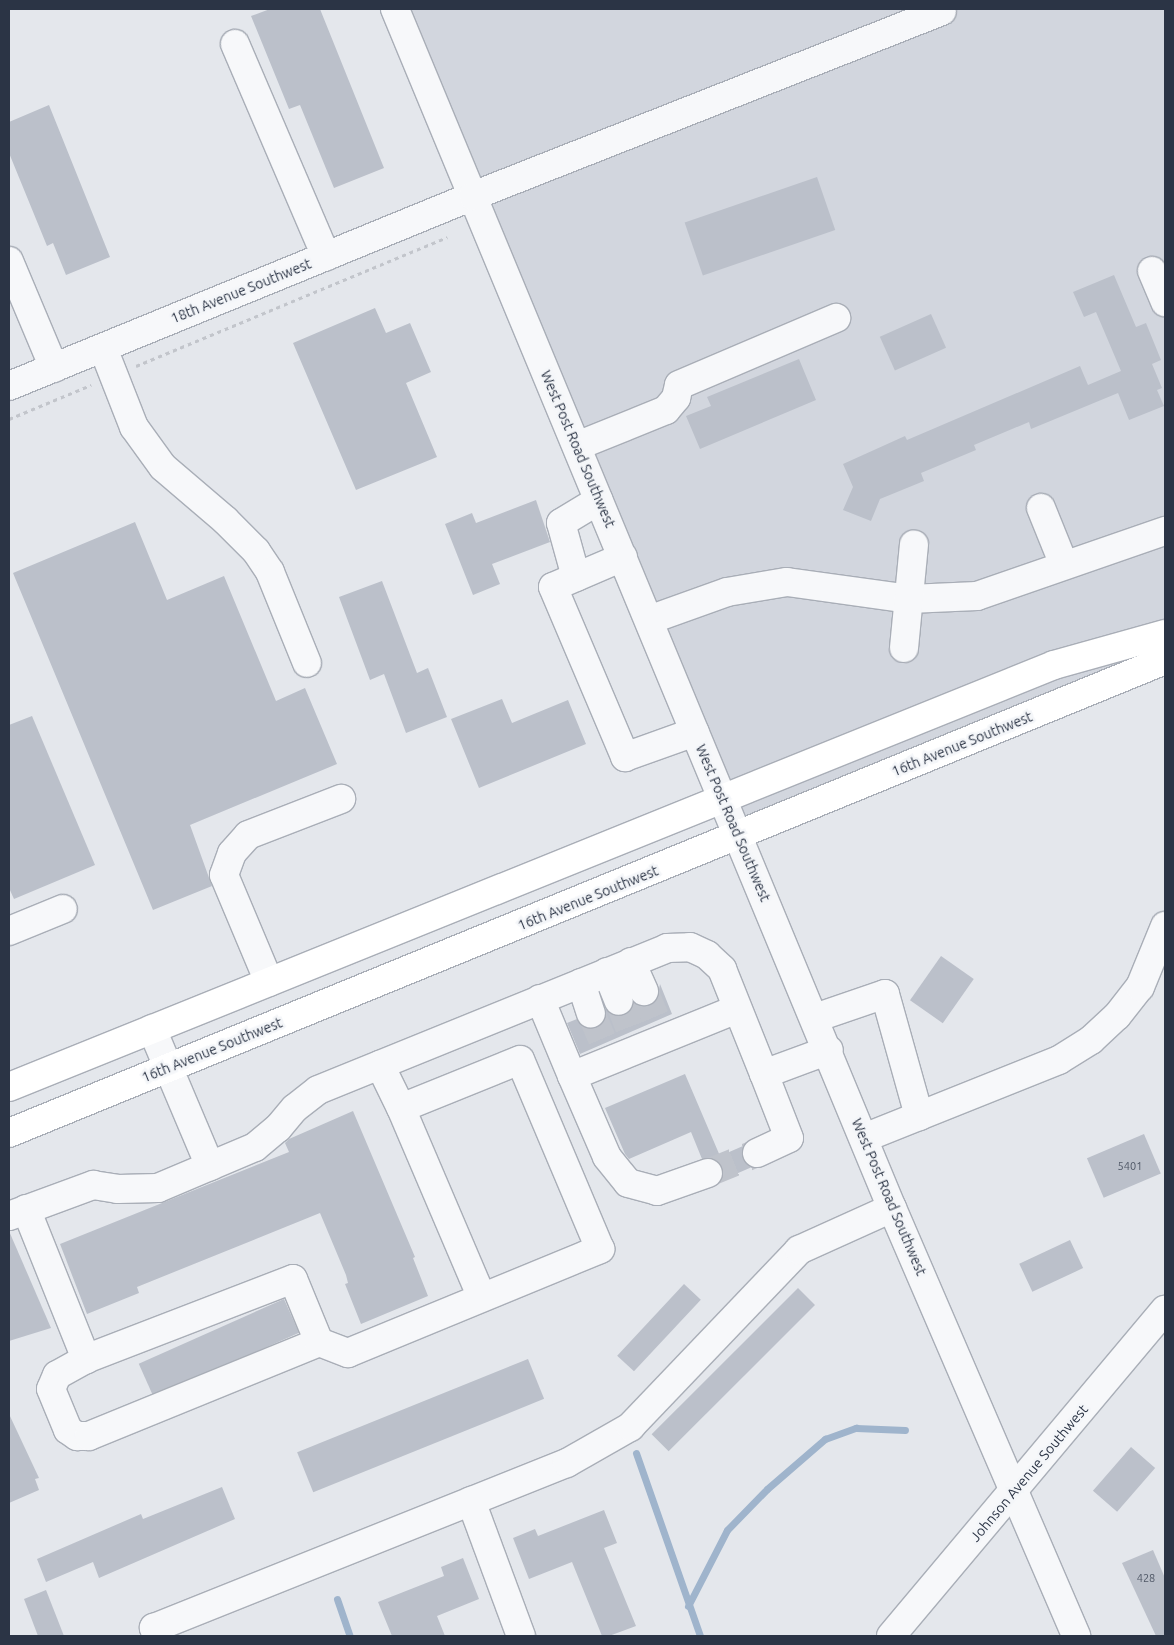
<!DOCTYPE html>
<html>
<head>
<meta charset="utf-8">
<style>
	body { margin:0 }
	#map { position:relative; width:1174px; height:1645px; overflow:hidden; background:#e4e7ec; font-family:Ubuntu,sans-serif }
	div>[style] { position:absolute }
	.built>* { inset:0; background:#d2d6de }
	.stream>* { height:7px; margin:-3.5px; padding:0 3.5px; transform-origin:3.5px; border-radius:3.5px; background:#9fb4cc }
	.building>* { inset:0; background:#bbc0ca; transform-origin:0 0 }
	.minor-tunnel>* { height:28px; margin-top:-14px; transform-origin:0; background:repeating-linear-gradient(90deg,#bfc3cb 0 28px,transparent 0 42px) }
	.path>* { height:3px; margin-top:-1.5px; transform-origin:0; background:repeating-linear-gradient(90deg,#c2c5cb 0 4px,transparent 0 8px) }
	.roads { filter:drop-shadow(1px 0 #a9aeb7) drop-shadow(-1px 0 #a9aeb7) drop-shadow(0 1px #a9aeb7) drop-shadow(0 -1px #a9aeb7) }
	.minor>* { height:28px; margin:-14px; padding:0 14px; transform-origin:14px; border-radius:14px; background:#f7f8fa }
	.major>* { height:28px; margin:-14px; padding:0 14px; transform-origin:14px; border-radius:14px; background:#fff }
	span { translate:-50% -50%; white-space:nowrap; text-align:center; line-height:1.15; -webkit-text-stroke:5px #f4f6f9; paint-order:stroke }
	.number-label { font-size:11px; color:#4f5766 }
	.number-label span { -webkit-text-stroke-width:0 }
	.street-label { font-size:14px; color:#2b3445 }
	.frame { position:absolute; inset:0; border:10px solid #2b3445; pointer-events:none }
</style>
</head>
<body>
<div id="map">
	<div class="built">
		<i style="clip-path:polygon(395px 9px,1165px 9px,1165px 660px,739px 837px)"></i>
	</div>
	<div class="stream">
		<i style="left:636px;top:1453px;width:194px;rotate:70.7deg"></i>
		<i style="left:337px;top:1599px;width:39px;rotate:71deg"></i>
		<i style="left:688px;top:1606px;width:85px;rotate:-62.8deg"></i>
		<i style="left:727px;top:1530px;width:57px;rotate:-45.7deg"></i>
		<i style="left:767px;top:1489px;width:77px;rotate:-40.8deg"></i>
		<i style="left:825px;top:1439px;width:33px;rotate:-20deg"></i>
		<i style="left:856px;top:1428px;width:49px;rotate:2.3deg"></i>
	</div>
	<div class="building">
		<i style="clip-path:polygon(270px 9px,320px 9px,384px 168px,334px 188px,300px 105px,289px 109px,251px 16px)"></i>
		<i style="clip-path:polygon(49px 105px,110px 257px,66px 275px,53px 243px,47px 246px,9px 153px,9px 122px)"></i>
		<i style="left:817px;top:177px;width:56px;height:140px;rotate:71deg"></i>
		<i style="clip-path:polygon(1114px 275px,1136px 327px,1146px 323px,1161px 360px,1152px 364px,1162px 388px,1157px 390px,1164px 406px,1129px 420px,1118px 393px,1031px 429px,1029px 422px,974px 445px,976px 450px,921px 473px,924px 481px,880px 499px,871px 521px,843px 510px,853px 487px,843px 464px,905px 436px,907px 440px,1080px 366px,1088px 385px,1121px 371px,1096px 312px,1084px 317px,1073px 292px)"></i>
		<i style="clip-path:polygon(375px 308px,386px 333px,410px 323px,431px 372px,406px 383px,437px 457px,356px 490px,293px 343px)"></i>
		<i style="left:931px;top:314px;width:37px;height:56px;rotate:66deg"></i>
		<i style="clip-path:polygon(799px 359px,816px 400px,700px 449px,686px 416px,711px 406px,707px 397px)"></i>
		<i style="clip-path:polygon(536px 500px,550px 542px,492px 564px,500px 584px,473px 595px,445px 524px,472px 513px,476px 523px)"></i>
		<i style="clip-path:polygon(135px 522px,167px 600px,224px 576px,276px 701px,305px 688px,337px 764px,190px 825px,212px 886px,153px 910px,13px 573px)"></i>
		<i style="clip-path:polygon(382px 581px,417px 673px,428px 668px,447px 717px,406px 733px,384px 674px,370px 680px,339px 597px)"></i>
		<i style="clip-path:polygon(502px 699px,512px 723px,568px 700px,586px 744px,479px 788px,451px 719px)"></i>
		<i style="clip-path:polygon(32px 716px,95px 865px,14px 899px,9px 888px,9px 725px)"></i>
		<i style="left:941px;top:956px;width:40px;height:54px;rotate:35deg"></i>
		<i style="clip-path:polygon(660px 984px,672px 1014px,580px 1054px,567px 1023px,577px 1019px,587px 1028px,595px 1028px,603px 1023px,606px 1009px,617px 1016px,631px 1011px,634px 1003px,650px 1005px,657px 1000px)"></i>
		<i style="clip-path:polygon(685px 1074px,720px 1156px,743px 1146px,743px 1159px,752px 1167px,722px 1180px,723px 1167px,711px 1158px,702px 1159px,691px 1132px,629px 1159px,625px 1154px,605px 1108px)"></i>
		<i style="clip-path:polygon(353px 1111px,415px 1257px,413px 1258px,428px 1296px,361px 1324px,345px 1284px,348px 1283px,346px 1275px,320px 1213px,137px 1287px,139px 1293px,87px 1314px,60px 1244px,289px 1152px,285px 1143px,289px 1139px)"></i>
		<i style="left:1144px;top:1134px;width:43px;height:62px;rotate:67deg"></i>
		<i style="clip-path:polygon(9px 1231px,51px 1328px,9px 1341px)"></i>
		<i style="left:1070px;top:1240px;width:31px;height:56px;rotate:65deg"></i>
		<i style="left:684px;top:1284px;width:23px;height:98px;rotate:43deg"></i>
		<i style="left:798px;top:1288px;width:24px;height:207px;rotate:45deg"></i>
		<i style="left:284px;top:1299px;width:37px;height:159px;rotate:66deg"></i>
		<i style="left:528px;top:1359px;width:43px;height:249px;rotate:68deg"></i>
		<i style="clip-path:polygon(9px 1414px,39px 1478px,35px 1479px,39px 1490px,9px 1503px)"></i>
		<i style="left:1131px;top:1447px;width:32px;height:58px;rotate:41deg"></i>
		<i style="clip-path:polygon(222px 1487px,235px 1519px,99px 1578px,93px 1562px,46px 1582px,37px 1559px,141px 1514px,143px 1519px)"></i>
		<i style="clip-path:polygon(604px 1510px,617px 1543px,604px 1548px,636px 1626px,609px 1636px,602px 1636px,572px 1562px,529px 1579px,513px 1538px,535px 1529px,538px 1536px)"></i>
		<i style="clip-path:polygon(1153px 1550px,1165px 1578px,1165px 1636px,1156px 1636px,1122px 1563px)"></i>
		<i style="clip-path:polygon(463px 1558px,479px 1599px,437px 1616px,445px 1636px,392px 1636px,378px 1602px,444px 1576px,441px 1567px)"></i>
		<i style="clip-path:polygon(46px 1590px,64px 1636px,38px 1636px,24px 1599px)"></i>
	</div>
	<div class="minor-tunnel">
		<i style="left:644px;top:991px;width:33px;rotate:67deg"></i>
		<i style="left:619px;top:1001px;width:33px;rotate:69deg"></i>
		<i style="left:591px;top:1013px;width:33px;rotate:67deg"></i>
		<i style="left:708px;top:1173px;width:53px;rotate:-22.2deg"></i>
	</div>
	<div class="path">
		<i style="left:136px;top:366px;width:337px;rotate:-22.5deg"></i>
		<i style="left:9px;top:419px;width:89px;rotate:-22.5deg"></i>
	</div>
	<div class="roads">
		<div class="minor">
			<i style="left:395px;top:9px;width:1298px;rotate:67.49deg"></i>
			<i style="left:892px;top:1208px;width:466px;rotate:66.7deg"></i>
			<i style="left:235px;top:44px;width:231px;rotate:66.8deg"></i>
			<i style="left:9px;top:261px;width:116px;rotate:67.2deg"></i>
			<i style="left:1152px;top:271px;width:34px;rotate:67deg"></i>
			<i style="left:103px;top:348px;width:85px;rotate:68.6deg"></i>
			<i style="left:134px;top:427px;width:49px;rotate:54.1deg"></i>
			<i style="left:163px;top:467px;width:82px;rotate:40.5deg"></i>
			<i style="left:225px;top:520px;width:44px;rotate:45deg"></i>
			<i style="left:256px;top:551px;width:25px;rotate:56deg"></i>
			<i style="left:270px;top:572px;width:98px;rotate:67.9deg"></i>
			<i style="left:9px;top:386px;width:501px;rotate:-22.27deg"></i>
			<i style="left:473px;top:196px;width:504px;rotate:-21.53deg"></i>
			<i style="left:577px;top:446px;width:96px;rotate:-22deg"></i>
			<i style="left:666px;top:410px;width:16px;rotate:-50deg"></i>
			<i style="left:676px;top:398px;width:13px;rotate:-77deg"></i>
			<i style="left:679px;top:385px;width:171px;rotate:-23.1deg"></i>
			<i style="left:1041px;top:508px;width:61px;rotate:68deg"></i>
			<i style="left:623px;top:557px;width:76px;rotate:156.8deg"></i>
			<i style="left:553px;top:587px;width:185px;rotate:67deg"></i>
			<i style="left:625px;top:757px;width:74px;rotate:-19.7deg"></i>
			<i style="left:576px;top:577px;width:56px;rotate:-105.5deg"></i>
			<i style="left:561px;top:523px;width:44px;rotate:-31.2deg"></i>
			<i style="left:649px;top:620px;width:83px;rotate:-19.7deg"></i>
			<i style="left:727px;top:592px;width:61px;rotate:-9.5deg"></i>
			<i style="left:787px;top:582px;width:123px;rotate:7.9deg"></i>
			<i style="left:909px;top:599px;width:68px;rotate:-2.5deg"></i>
			<i style="left:977px;top:596px;width:199px;rotate:-19.1deg"></i>
			<i style="left:904px;top:648px;width:104px;rotate:-84.5deg"></i>
			<i style="left:9px;top:931px;width:58px;rotate:-22.2deg"></i>
			<i style="left:631px;top:962px;width:32px;rotate:66deg"></i>
			<i style="left:607px;top:972px;width:31px;rotate:68deg"></i>
			<i style="left:269px;top:982px;width:116px;rotate:-112.8deg"></i>
			<i style="left:224px;top:875px;width:23px;rotate:-70deg"></i>
			<i style="left:232px;top:853px;width:24px;rotate:-48deg"></i>
			<i style="left:248px;top:835px;width:100px;rotate:-21.2deg"></i>
			<i style="left:581px;top:983px;width:32px;rotate:72deg"></i>
			<i style="left:540px;top:999px;width:83px;rotate:67.4deg"></i>
			<i style="left:572px;top:1076px;width:178px;rotate:-22.1deg"></i>
			<i style="left:815px;top:1018px;width:74px;rotate:-18.9deg"></i>
			<i style="left:885px;top:994px;width:127px;rotate:74.4deg"></i>
			<i style="left:152px;top:1029px;width:149px;rotate:67.1deg"></i>
			<i style="left:572px;top:1076px;width:88px;rotate:66.6deg"></i>
			<i style="left:607px;top:1157px;width:33px;rotate:51deg"></i>
			<i style="left:628px;top:1183px;width:30px;rotate:15deg"></i>
			<i style="left:657px;top:1191px;width:54px;rotate:-19.4deg"></i>
			<i style="left:401px;top:1108px;width:204px;rotate:66.9deg"></i>
			<i style="left:864px;top:1138px;width:210px;rotate:-21.8deg"></i>
			<i style="left:1059px;top:1060px;width:38px;rotate:-32deg"></i>
			<i style="left:1091px;top:1040px;width:35px;rotate:-43deg"></i>
			<i style="left:1117px;top:1016px;width:37px;rotate:-52deg"></i>
			<i style="left:1140px;top:987px;width:66px;rotate:-67.7deg"></i>
			<i style="left:757px;top:1153px;width:35px;rotate:-25deg"></i>
			<i style="left:789px;top:1138px;width:69px;rotate:-111.3deg"></i>
			<i style="left:26px;top:1209px;width:162px;rotate:68.2deg"></i>
			<i style="left:86px;top:1359px;width:33px;rotate:151deg"></i>
			<i style="left:57px;top:1375px;width:15px;rotate:113deg"></i>
			<i style="left:51px;top:1389px;width:44px;rotate:67.5deg"></i>
			<i style="left:68px;top:1430px;width:11px;rotate:34deg"></i>
			<i style="left:77px;top:1436px;width:12px"></i>
			<i style="left:89px;top:1436px;width:248px;rotate:-22.2deg"></i>
			<i style="left:319px;top:1342px;width:68px;rotate:-112.4deg"></i>
			<i style="left:293px;top:1279px;width:222px;rotate:158.9deg"></i>
			<i style="left:9px;top:1216px;width:90px;rotate:-20.3deg"></i>
			<i style="left:93px;top:1185px;width:25px;rotate:9deg"></i>
			<i style="left:118px;top:1189px;width:40px;rotate:-1.4deg"></i>
			<i style="left:158px;top:1188px;width:105px;rotate:-22.9deg"></i>
			<i style="left:255px;top:1147px;width:30px;rotate:-40deg"></i>
			<i style="left:278px;top:1128px;width:26px;rotate:-50deg"></i>
			<i style="left:295px;top:1108px;width:29px;rotate:-38deg"></i>
			<i style="left:318px;top:1090px;width:377px;rotate:-22.1deg"></i>
			<i style="left:667px;top:948px;width:23px;rotate:-2deg"></i>
			<i style="left:690px;top:947px;width:19px;rotate:25deg"></i>
			<i style="left:707px;top:955px;width:21px;rotate:43deg"></i>
			<i style="left:722px;top:969px;width:113px;rotate:68.2deg"></i>
			<i style="left:764px;top:1074px;width:69px;rotate:-20.3deg"></i>
			<i style="left:319px;top:1342px;width:31px;rotate:21deg"></i>
			<i style="left:348px;top:1353px;width:273px;rotate:-22.4deg"></i>
			<i style="left:600px;top:1249px;width:205px;rotate:-112.9deg"></i>
			<i style="left:520px;top:1060px;width:128px;rotate:158deg"></i>
			<i style="left:401px;top:1108px;width:48px;rotate:-116deg"></i>
			<i style="left:471px;top:1501px;width:144px;rotate:69.7deg"></i>
			<i style="left:157px;top:1636px;width:9px;rotate:-111deg"></i>
			<i style="left:154px;top:1628px;width:445px;rotate:-21.8deg"></i>
			<i style="left:567px;top:1463px;width:73px;rotate:-29.7deg"></i>
			<i style="left:630px;top:1427px;width:245px;rotate:-46.3deg"></i>
			<i style="left:799px;top:1250px;width:102px;rotate:-24.3deg"></i>
			<i style="left:891px;top:1636px;width:426px;rotate:-50deg"></i>
		</div>
		<div class="major">
			<i style="left:9px;top:1087px;width:1127px;rotate:-21.99deg"></i>
			<i style="left:1054px;top:665px;width:115px;rotate:-15.6deg"></i>
			<i style="left:9px;top:1133px;width:1249px;rotate:-22.25deg"></i>
		</div>
	</div>
	<div class="number-label">
		<span style="left:1130px;top:1166px">5401</span>
		<span style="left:1146px;top:1578px">428</span>
	</div>
	<div class="street-label">
		<span style="left:241px;top:291px;rotate:-22deg">18th Avenue Southwest</span>
		<span style="left:578px;top:449px;rotate:67deg">West Post Road Southwest</span>
		<span style="left:962px;top:744px;rotate:-22deg">16th Avenue Southwest</span>
		<span style="left:733px;top:823px;rotate:67deg">West Post Road Southwest</span>
		<span style="left:588px;top:898px;rotate:-22deg">16th Avenue Southwest</span>
		<span style="left:212px;top:1050px;rotate:-22deg">16th Avenue Southwest</span>
		<span style="left:889px;top:1197px;rotate:67deg">West Post Road Southwest</span>
		<span style="left:1029px;top:1473px;rotate:-50deg">Johnson Avenue Southwest</span>
	</div>
	<div class="frame"></div>
</div>
</body>
</html>
